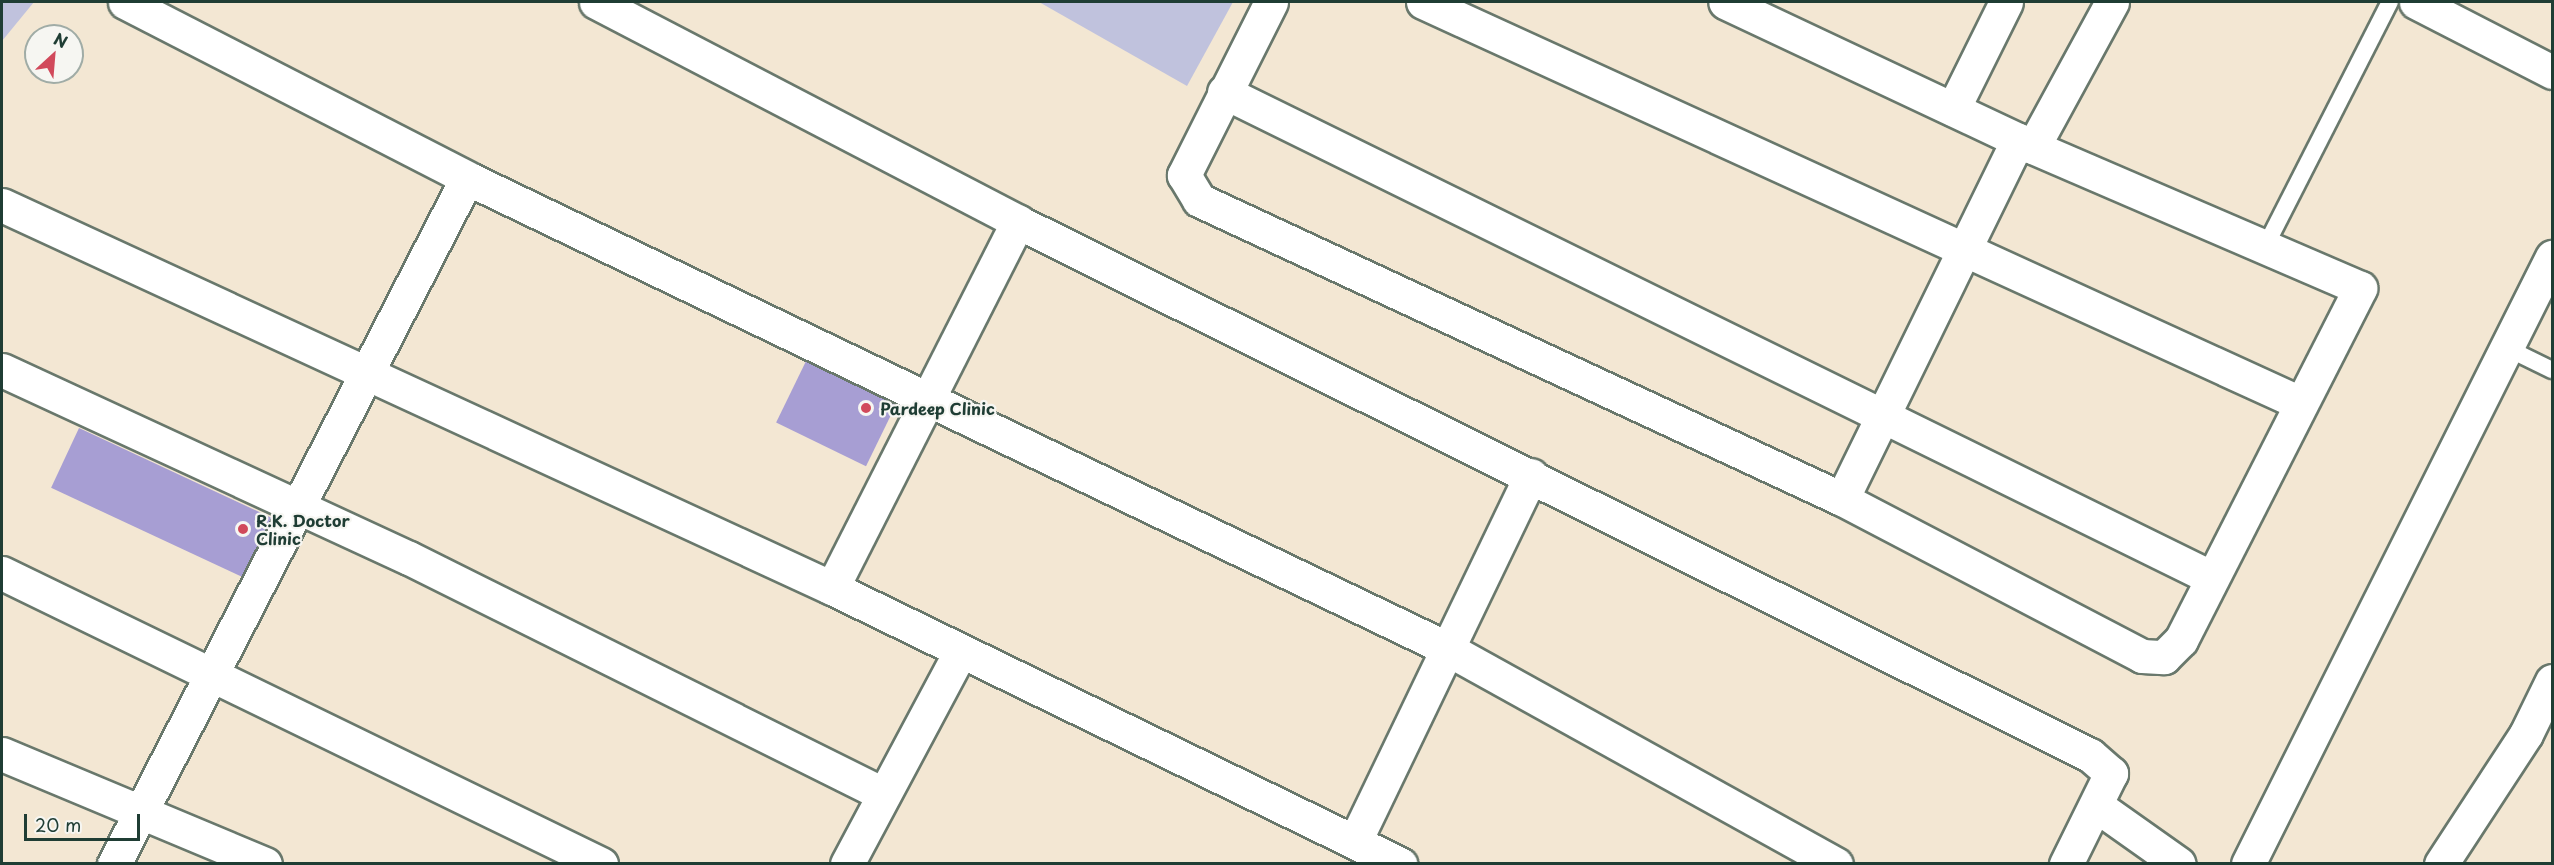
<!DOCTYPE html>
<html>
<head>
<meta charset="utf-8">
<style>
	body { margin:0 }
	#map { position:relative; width:2554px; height:865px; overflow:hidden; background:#f3e7d3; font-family:"Playpen Sans",sans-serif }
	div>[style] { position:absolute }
	.industrial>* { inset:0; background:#c0c2dd }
	.building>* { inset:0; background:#a79ed3; transform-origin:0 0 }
	.roads { filter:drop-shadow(2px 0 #69786c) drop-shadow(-2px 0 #69786c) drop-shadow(0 2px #69786c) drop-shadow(0 -2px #69786c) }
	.service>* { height:16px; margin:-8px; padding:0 8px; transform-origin:8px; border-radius:8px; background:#fff }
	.minor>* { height:33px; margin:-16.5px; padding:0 16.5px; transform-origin:16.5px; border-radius:16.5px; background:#fff }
	.dots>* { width:16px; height:16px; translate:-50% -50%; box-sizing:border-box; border:3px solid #f6f6f2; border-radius:50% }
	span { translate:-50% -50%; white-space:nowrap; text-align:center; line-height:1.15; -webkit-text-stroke:4.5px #f6f6f2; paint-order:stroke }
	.poi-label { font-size:16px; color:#1f3d34; font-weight:700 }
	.left { translate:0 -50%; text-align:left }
	.frame { position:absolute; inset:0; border:3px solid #1f3d34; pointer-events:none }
	.north { position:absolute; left:24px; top:24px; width:60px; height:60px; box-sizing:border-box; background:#f6f6f2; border:2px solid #a0aca6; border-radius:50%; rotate:26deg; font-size:16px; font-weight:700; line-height:24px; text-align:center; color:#1f3d34 }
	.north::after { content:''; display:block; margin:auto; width:21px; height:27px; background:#d1495b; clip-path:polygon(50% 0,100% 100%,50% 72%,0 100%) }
	.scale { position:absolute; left:24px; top:814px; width:116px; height:27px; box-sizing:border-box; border:3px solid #1f3d34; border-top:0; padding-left:8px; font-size:18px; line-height:21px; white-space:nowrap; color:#1f3d34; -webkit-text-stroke:4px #f6f6f2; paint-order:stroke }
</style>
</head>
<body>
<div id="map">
	<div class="industrial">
		<i style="clip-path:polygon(2px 2px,34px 2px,2px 41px)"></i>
		<i style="clip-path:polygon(1039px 2px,1233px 2px,1187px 86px)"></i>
	</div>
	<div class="building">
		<i style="left:809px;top:355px;width:100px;height:75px;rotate:26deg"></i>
		<i style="left:79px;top:428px;width:214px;height:66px;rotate:25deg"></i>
	</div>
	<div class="roads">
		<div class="service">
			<i style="left:2264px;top:249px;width:277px;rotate:-63deg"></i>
			<i style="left:2507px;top:348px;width:50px;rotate:26.1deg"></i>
		</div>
		<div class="minor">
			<i style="left:125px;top:2px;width:385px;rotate:27.2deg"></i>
			<i style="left:467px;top:178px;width:1084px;rotate:25.64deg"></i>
			<i style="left:1444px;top:647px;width:448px;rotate:29deg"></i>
			<i style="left:596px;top:2px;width:476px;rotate:27.5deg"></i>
			<i style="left:1018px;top:222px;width:1197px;rotate:26.44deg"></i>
			<i style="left:2090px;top:755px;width:28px;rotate:41deg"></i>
			<i style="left:2111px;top:773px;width:102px;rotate:116.3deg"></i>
			<i style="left:1271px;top:2px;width:194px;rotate:116.7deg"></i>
			<i style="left:1184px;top:175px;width:29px;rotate:59deg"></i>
			<i style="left:1199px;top:200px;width:709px;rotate:24.94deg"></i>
			<i style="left:1842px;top:499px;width:339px;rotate:27.6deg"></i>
			<i style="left:2142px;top:656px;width:22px;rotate:3deg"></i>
			<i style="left:2164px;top:657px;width:24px;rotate:-45deg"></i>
			<i style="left:2181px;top:640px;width:395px;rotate:-63deg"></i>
			<i style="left:2360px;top:288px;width:356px;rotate:-156.7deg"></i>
			<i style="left:2033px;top:147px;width:340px;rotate:-154.8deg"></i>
			<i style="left:1423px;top:2px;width:964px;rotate:24.57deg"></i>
			<i style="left:2416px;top:2px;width:153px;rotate:27.2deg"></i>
			<i style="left:1224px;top:92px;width:1101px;rotate:26.19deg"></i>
			<i style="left:1953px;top:109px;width:119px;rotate:-63.6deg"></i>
			<i style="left:2033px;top:147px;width:165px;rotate:-61.4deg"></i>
			<i style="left:2px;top:205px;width:914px;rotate:24.77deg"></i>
			<i style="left:832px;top:588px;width:632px;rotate:25.92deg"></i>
			<i style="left:2px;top:370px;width:448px;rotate:24.8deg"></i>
			<i style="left:409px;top:558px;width:530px;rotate:26.47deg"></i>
			<i style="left:1842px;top:499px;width:400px;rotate:-63.9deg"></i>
			<i style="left:2px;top:573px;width:666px;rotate:25.91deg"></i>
			<i style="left:832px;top:588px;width:411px;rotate:-63.1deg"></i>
			<i style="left:2px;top:754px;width:285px;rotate:22.7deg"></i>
			<i style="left:2097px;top:806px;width:100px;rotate:35.3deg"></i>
			<i style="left:1355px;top:841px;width:406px;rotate:-64.3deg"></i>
			<i style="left:114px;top:864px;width:771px;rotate:-62.77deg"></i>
			<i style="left:847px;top:864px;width:240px;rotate:-61.9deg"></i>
			<i style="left:2248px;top:864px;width:679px;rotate:-63.4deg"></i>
			<i style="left:2441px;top:864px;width:155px;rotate:-56.8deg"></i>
			<i style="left:2526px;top:734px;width:59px;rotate:-63.9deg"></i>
		</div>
	</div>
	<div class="dots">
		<i style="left:866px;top:408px;background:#d1495b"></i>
		<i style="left:243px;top:529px;background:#d1495b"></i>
	</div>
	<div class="poi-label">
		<span class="left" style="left:880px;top:408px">Pardeep Clinic</span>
		<span class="left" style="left:256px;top:529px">R.K. Doctor<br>Clinic</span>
	</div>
	<div class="frame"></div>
	<div class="north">N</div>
	<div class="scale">20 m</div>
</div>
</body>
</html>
